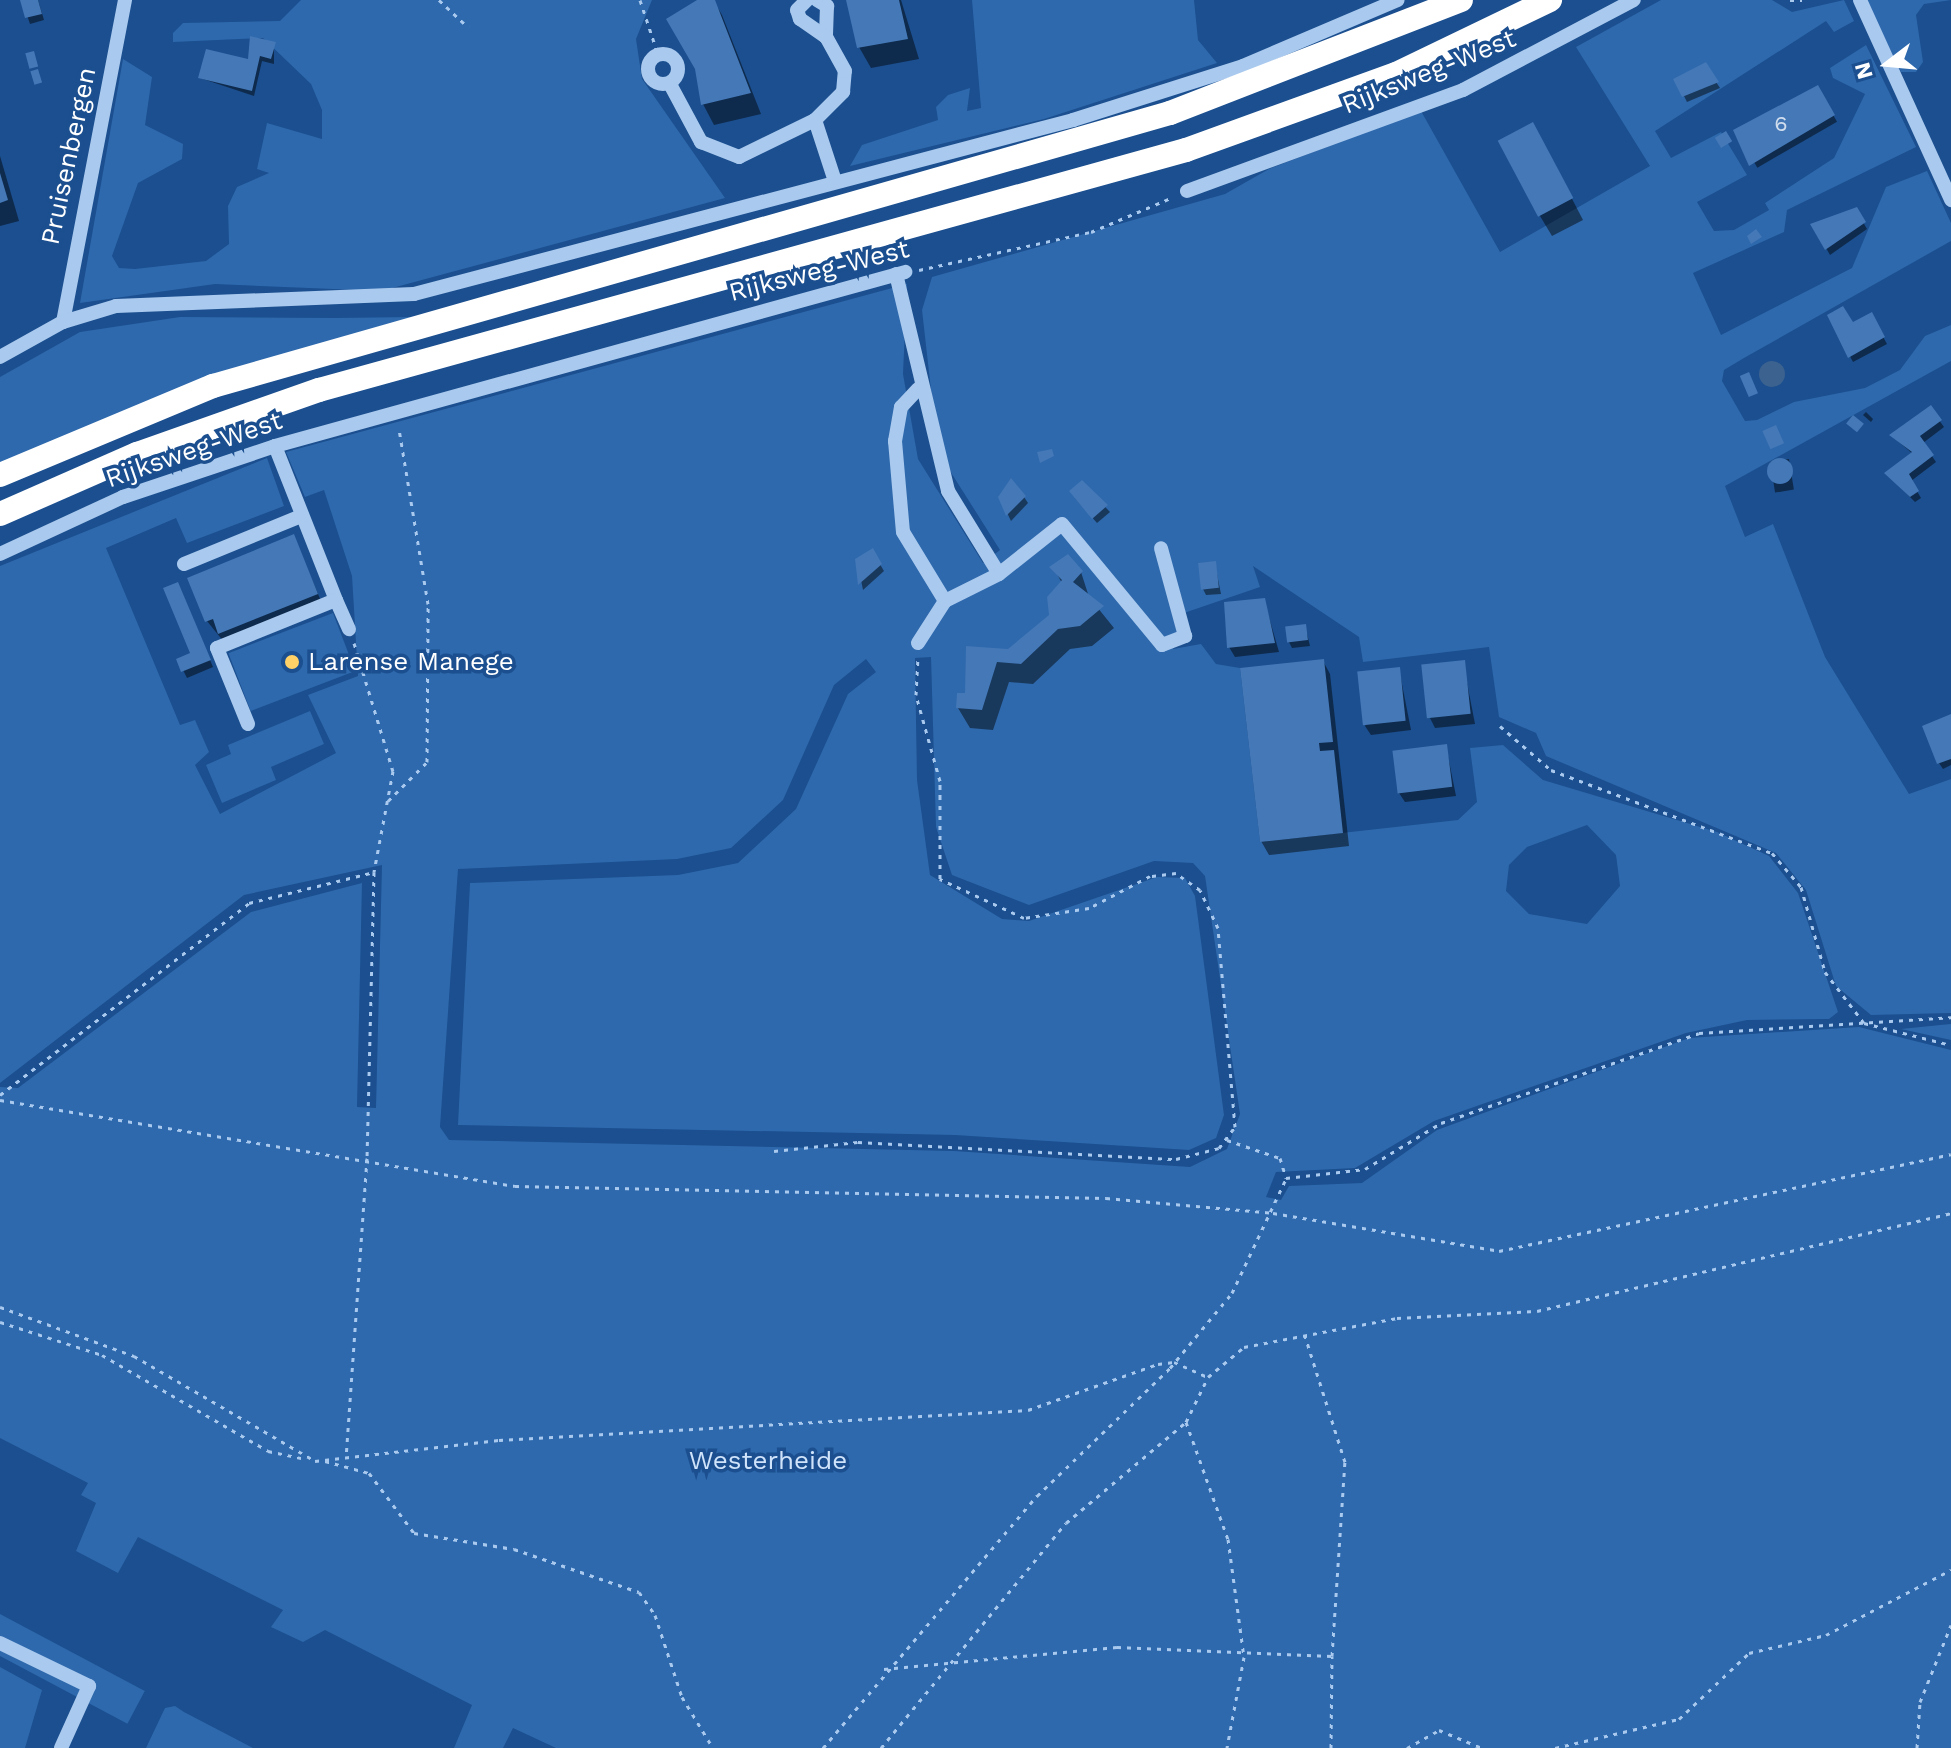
<!DOCTYPE html>
<html>
<head>
<meta charset="utf-8">
<style>
	body { margin:0 }
	#map { position:relative; width:1951px; height:1748px; overflow:hidden; background:#1b4f8f; font-family:"Work Sans",sans-serif }
	div>[style] { position:absolute }
	.green>* { inset:0; background:#2e69ad; transform-origin:0 0 }
	.water>* { inset:0; background:#3c6290 }
	.round { border-radius:50% }
	.shadow>* { inset:0; background:#0007; transform-origin:0 0 }
	.building>* { inset:0; background:#4478b7; transform-origin:0 0 }
	.path>* { height:3px; margin-top:-1.5px; transform-origin:0; background:repeating-linear-gradient(90deg,#a9c9ee 0 4px,transparent 0 10px) }
	.minor>* { height:14px; margin:-7px; padding:0 7px; transform-origin:7px; border-radius:7px; background:#a9c9ee }
	.minor>.ring { margin:-7px; padding:0; box-sizing:content-box; background:none; border:14px solid #a9c9ee; border-radius:50% }
	.highway>* { height:24px; margin:-12px; padding:0 12px; transform-origin:12px; border-radius:12px; background:#fff }
	.dots>* { width:22px; height:22px; translate:-50% -50%; box-sizing:border-box; border:4px solid #1b4f8f; border-radius:50% }
	span { translate:-50% -50%; white-space:nowrap; text-align:center; line-height:1.15; -webkit-text-stroke:7px #1b4f8f; paint-order:stroke }
	.number-label { font-size:22px; color:#d0dded }
	.number-label span { -webkit-text-stroke-width:0 }
	.street-label { font-size:26px; color:#fff }
	.poi-label { font-size:26px; color:#fff }
	.left { translate:0 -50%; text-align:left }
	.park-label { font-size:26px; color:#cfe3fa }
	.north { position:absolute; left:1847px; top:24px; width:80px; height:80px; -webkit-text-stroke:6px #1b4f8f; paint-order:stroke; rotate:254deg; font-size:22px; font-weight:700; line-height:32px; text-align:center; color:#fff }
	.north::after { content:''; display:block; margin:auto; width:28px; height:36px; background:#fff; clip-path:polygon(50% 0,100% 100%,50% 72%,0 100%) }
</style>
</head>
<body>
<div id="map">
	<div class="green">
		<i style="clip-path:polygon(301px 0,652px 0,636px 39px,642px 79px,725px 198px,381px 291px,215px 284px,80px 303px,123px 59px,152px 77px,145px 125px,183px 144px,182px 159px,138px 183px,112px 256px,119px 268px,135px 269px,206px 261px,229px 244px,228px 206px,237px 187px,269px 173px,257px 169px,267px 123px,322px 139px,322px 110px,311px 84px,263px 38px,173px 42px,173px 33px,183px 23px,280px 21px)"></i>
		<i style="clip-path:polygon(972px 0,1194px 0,1198px 40px,1217px 63px,1044px 119px,850px 166px,862px 145px,938px 120px,936px 107px,948px 95px,970px 88px,967px 111px,981px 108px)"></i>
		<i style="clip-path:polygon(evenodd,1661px 0,1772px 0,1792px 12px,1844px 0,1854px 21px,1834px 32px,1826px 21px,1655px 131px,1671px 158px,1721px 132px,1747px 175px,1697px 202px,1714px 231px,1734px 230px,1769px 210px,1765px 203px,1834px 158px,1865px 94px,1833px 78px,1830px 68px,1866px 45px,1916px 147px,1787px 210px,1784px 232px,1693px 273px,1721px 335px,1852px 268px,1886px 187px,1927px 171px,1951px 223px,1951px 241px,1744px 358px,1724px 370px,1722px 381px,1745px 421px,1757px 420px,1794px 402px,1865px 388px,1900px 370px,1925px 336px,1951px 325px,1951px 361px,1725px 486px,1745px 537px,1773px 524px,1825px 657px,1909px 794px,1951px 779px,1951px 1013px,1871px 1015px,1836px 986px,1806px 890px,1776px 853px,1546px 756px,1536px 733px,1499px 717px,1489px 647px,1363px 662px,1359px 637px,1253px 566px,1260px 587px,1184px 613px,1173px 649px,1201px 644px,1216px 664px,1240px 668px,1260px 842px,1458px 820px,1477px 802px,1470px 748px,1503px 745px,1543px 780px,1717px 832px,1769px 856px,1798px 893px,1838px 1012px,1829px 1019px,1747px 1020px,1686px 1033px,1434px 1121px,1355px 1168px,1276px 1172px,1266px 1197px,1281px 1200px,1289px 1186px,1362px 1183px,1437px 1130px,1689px 1038px,1859px 1027px,1951px 1050px,1951px 1748px,556px 1748px,513px 1728px,503px 1748px,454px 1748px,472px 1705px,325px 1630px,303px 1642px,271px 1627px,283px 1610px,138px 1537px,118px 1573px,76px 1551px,96px 1503px,81px 1495px,88px 1483px,0 1438px,0 1087px,18px 1088px,251px 912px,362px 883px,357px 1107px,376px 1108px,382px 865px,244px 895px,0 1083px,0 566px,267px 458px,284px 506px,187px 543px,176px 518px,106px 548px,180px 725px,195px 720px,209px 752px,195px 765px,220px 814px,336px 753px,308px 695px,358px 676px,352px 576px,324px 490px,305px 497px,286px 452px,907px 284px,903px 374px,918px 459px,983px 563px,1000px 550px,938px 452px,922px 310px,932px 277px,1225px 194px,1269px 169px,1421px 111px,1500px 252px,1650px 166px,1576px 47px,1661px 0,931px 657px,936px 827px,952px 875px,1029px 905px,1154px 861px,1193px 863px,1205px 876px,1240px 1114px,1227px 1149px,1190px 1167px,954px 1151px,449px 1140px,440px 1127px,458px 869px,677px 859px,731px 848px,783px 800px,834px 685px,866px 659px,876px 672px,848px 694px,796px 809px,738px 863px,678px 875px,470px 883px,458px 1125px,955px 1135px,1189px 1150px,1216px 1138px,1224px 1115px,1195px 896px,1185px 878px,1157px 877px,1029px 921px,1002px 919px,930px 875px,917px 780px,915px 658px,931px 657px,1661px 0,1587px 825px,1616px 855px,1620px 886px,1587px 924px,1529px 914px,1506px 891px,1509px 865px,1527px 847px,1587px 825px)"></i>
		<i style="clip-path:polygon(1866px 0,1951px 0,1924px 4px,1916px 15px,1923px 62px,1916px 72px,1901px 72px)"></i>
		<i style="clip-path:polygon(180px 317px,334px 318px,412px 317px,128px 410px,0 463px,0 377px,80px 332px)"></i>
		<i style="left:333px;top:613px;width:62px;height:112px;rotate:69deg"></i>
		<i style="clip-path:polygon(310px 711px,324px 744px,271px 767px,276px 780px,222px 803px,206px 765px,231px 754px,228px 745px)"></i>
		<i style="clip-path:polygon(1951px 1024px,1951px 1040px,1901px 1029px,1940px 1025px)"></i>
		<i style="left:0;top:1614px;width:164px;height:37px;rotate:28deg"></i>
		<i style="clip-path:polygon(0 1667px,42px 1690px,25px 1748px,0 1748px)"></i>
		<i style="clip-path:polygon(175px 1706px,184px 1712px,253px 1748px,146px 1748px,165px 1708px)"></i>
	</div>
	<div class="water">
		<i class="round" style="left:1759px;top:361px;width:26px;height:26px"></i>
	</div>
	<div class="shadow">
		<i style="clip-path:polygon(22px 0,38px 0,44px 20px,30px 24px)"></i>
		<i style="clip-path:polygon(702px 0,713px 0,722px 15px,761px 114px,714px 125px,703px 104px)"></i>
		<i style="clip-path:polygon(852px 0,901px 0,919px 59px,871px 68px,859px 47px)"></i>
		<i style="clip-path:polygon(274px 44px,274px 64px,262px 61px,254px 96px,200px 78px,249px 62px)"></i>
		<i style="clip-path:polygon(1705px 65px,1720px 88px,1687px 102px,1676px 80px)"></i>
		<i style="left:1817px;top:87px;width:40px;height:92px;rotate:60deg"></i>
		<i style="clip-path:polygon(1544px 145px,1583px 220px,1552px 236px,1540px 216px)"></i>
		<i style="clip-path:polygon(0 156px,19px 221px,0 226px)"></i>
		<i style="clip-path:polygon(1856px 210px,1867px 229px,1830px 255px,1813px 225px)"></i>
		<i style="clip-path:polygon(1871px 315px,1887px 344px,1853px 362px,1829px 316px,1852px 325px)"></i>
		<i style="clip-path:polygon(1930px 408px,1944px 427px,1923px 443px,1936px 462px,1911px 481px,1921px 498px,1915px 502px,1886px 473px,1913px 454px,1892px 436px)"></i>
		<i style="clip-path:polygon(1866px 412px,1873px 419px,1871px 422px,1863px 415px)"></i>
		<i style="left:1789px;top:459px;width:31px;height:19px;rotate:81deg"></i>
		<i style="clip-path:polygon(1082px 483px,1110px 512px,1097px 523px,1075px 498px)"></i>
		<i style="clip-path:polygon(1024px 497px,1028px 503px,1011px 521px,1000px 498px)"></i>
		<i style="clip-path:polygon(293px 536px,324px 608px,228px 647px,207px 621px,190px 579px)"></i>
		<i style="clip-path:polygon(872px 551px,884px 571px,863px 590px,857px 560px)"></i>
		<i style="clip-path:polygon(1215px 564px,1221px 594px,1206px 595px,1203px 589px)"></i>
		<i style="clip-path:polygon(1053px 567px,1081px 572px,1089px 597px,1114px 628px,1092px 646px,1070px 649px,1033px 684px,1009px 682px,993px 730px,970px 728px,958px 708px,967px 696px,968px 648px,1008px 651px,1051px 616px,1062px 583px)"></i>
		<i style="clip-path:polygon(181px 590px,213px 667px,187px 678px,178px 660px,193px 654px)"></i>
		<i style="clip-path:polygon(1264px 600px,1279px 652px,1235px 657px,1229px 647px)"></i>
		<i style="clip-path:polygon(1305px 626px,1310px 646px,1292px 648px,1289px 642px)"></i>
		<i style="clip-path:polygon(1323px 661px,1330px 674px,1349px 846px,1269px 855px,1261px 841px)"></i>
		<i style="clip-path:polygon(1463px 662px,1475px 724px,1435px 728px,1430px 718px)"></i>
		<i style="clip-path:polygon(1399px 669px,1411px 730px,1371px 735px,1365px 726px)"></i>
		<i style="clip-path:polygon(1951px 720px,1951px 765px,1943px 769px,1939px 763px)"></i>
		<i style="clip-path:polygon(1446px 746px,1456px 796px,1405px 802px,1399px 793px)"></i>
	</div>
	<div class="building">
		<i style="clip-path:polygon(20px 0,38px 0,42px 14px,25px 18px)"></i>
		<i style="clip-path:polygon(697px 0,715px 0,751px 93px,701px 105px,695px 69px,666px 19px)"></i>
		<i style="clip-path:polygon(846px 0,899px 0,908px 39px,857px 48px)"></i>
		<i style="clip-path:polygon(250px 36px,276px 42px,271px 59px,260px 56px,252px 91px,198px 78px,206px 49px,248px 59px)"></i>
		<i style="left:34px;top:51px;width:16px;height:9px;rotate:75deg"></i>
		<i style="clip-path:polygon(1706px 62px,1719px 82px,1682px 97px,1673px 79px)"></i>
		<i style="left:38px;top:69px;width:14px;height:8px;rotate:73deg"></i>
		<i style="clip-path:polygon(1818px 85px,1835px 115px,1749px 166px,1733px 130px)"></i>
		<i style="left:1533px;top:122px;width:86px;height:40px;rotate:62deg"></i>
		<i style="left:1726px;top:131px;width:12px;height:13px;rotate:59deg"></i>
		<i style="clip-path:polygon(0 173px,8px 200px,0 203px)"></i>
		<i style="clip-path:polygon(1857px 207px,1866px 222px,1825px 250px,1810px 224px)"></i>
		<i style="clip-path:polygon(1756px 229px,1762px 237px,1751px 244px,1747px 236px)"></i>
		<i style="clip-path:polygon(1843px 306px,1853px 322px,1872px 312px,1885px 337px,1848px 358px,1827px 315px)"></i>
		<i style="left:1749px;top:372px;width:23px;height:10px;rotate:67deg"></i>
		<i style="clip-path:polygon(1931px 405px,1942px 420px,1920px 436px,1934px 455px,1909px 474px,1919px 491px,1910px 497px,1884px 473px,1912px 452px,1889px 435px)"></i>
		<i style="left:1853px;top:415px;width:14px;height:11px;rotate:39deg"></i>
		<i style="left:1776px;top:425px;width:20px;height:15px;rotate:66deg"></i>
		<i style="clip-path:polygon(1052px 449px,1054px 456px,1040px 463px,1037px 452px)"></i>
		<i class="round" style="left:1767px;top:458px;width:26px;height:26px"></i>
		<i style="clip-path:polygon(1011px 478px,1026px 496px,1006px 516px,998px 497px)"></i>
		<i style="clip-path:polygon(1082px 480px,1108px 505px,1092px 519px,1069px 491px)"></i>
		<i style="clip-path:polygon(294px 534px,318px 594px,218px 634px,213px 619px,205px 622px,187px 578px)"></i>
		<i style="clip-path:polygon(873px 548px,882px 564px,858px 585px,855px 559px)"></i>
		<i style="clip-path:polygon(1068px 554px,1083px 571px,1073px 582px,1104px 606px,1080px 626px,1058px 629px,1021px 664px,997px 662px,982px 710px,956px 708px,957px 693px,965px 693px,966px 646px,1008px 649px,1049px 615px,1047px 597px,1062px 580px,1049px 567px)"></i>
		<i style="left:1216px;top:561px;width:27px;height:18px;rotate:84deg"></i>
		<i style="clip-path:polygon(178px 582px,211px 660px,181px 672px,176px 659px,190px 653px,163px 588px)"></i>
		<i style="clip-path:polygon(1265px 598px,1275px 643px,1227px 648px,1224px 602px)"></i>
		<i style="left:1306px;top:624px;width:16px;height:21px;rotate:83deg"></i>
		<i style="clip-path:polygon(1324px 659px,1333px 742px,1319px 743px,1320px 751px,1334px 750px,1343px 833px,1260px 842px,1240px 668px)"></i>
		<i style="left:1465px;top:660px;width:54px;height:44px;rotate:84deg"></i>
		<i style="left:1400px;top:667px;width:54px;height:43px;rotate:84deg"></i>
		<i style="clip-path:polygon(1951px 714px,1951px 759px,1937px 764px,1922px 726px)"></i>
		<i style="left:1447px;top:744px;width:43px;height:55px;rotate:83deg"></i>
	</div>
	<div class="path">
		<i style="left:439px;top:0;width:40px;rotate:43deg"></i>
		<i style="left:640px;top:0;width:54px;rotate:71.6deg"></i>
		<i style="left:1790px;top:0;width:12px"></i>
		<i style="left:919px;top:270px;width:176px;rotate:-12.5deg"></i>
		<i style="left:1091px;top:232px;width:89px;rotate:-23.1deg"></i>
		<i style="left:354px;top:643px;width:134px;rotate:73.1deg"></i>
		<i style="left:393px;top:771px;width:103px;rotate:100.7deg"></i>
		<i style="left:1500px;top:726px;width:67px;rotate:40.8deg"></i>
		<i style="left:1551px;top:770px;width:236px;rotate:20.6deg"></i>
		<i style="left:1772px;top:853px;width:45px;rotate:49.5deg"></i>
		<i style="left:1801px;top:887px;width:88px;rotate:74.2deg"></i>
		<i style="left:1825px;top:972px;width:64px;rotate:52.6deg"></i>
		<i style="left:1864px;top:1023px;width:90px;rotate:14.2deg"></i>
		<i style="left:388px;top:801px;width:55px;rotate:-45deg"></i>
		<i style="left:427px;top:762px;width:158px;rotate:-89.6deg"></i>
		<i style="left:428px;top:604px;width:178px;rotate:-99.4deg"></i>
		<i style="left:0;top:1095px;width:314px;rotate:-37.6deg"></i>
		<i style="left:249px;top:903px;width:129px;rotate:-13.9deg"></i>
		<i style="left:374px;top:872px;width:286px;rotate:91.4deg"></i>
		<i style="left:367px;top:1158px;width:298px;rotate:94deg"></i>
		<i style="left:0;top:1100px;width:522px;rotate:9.48deg"></i>
		<i style="left:515px;top:1186px;width:591px;rotate:1.16deg"></i>
		<i style="left:1106px;top:1198px;width:168px;rotate:5.1deg"></i>
		<i style="left:1273px;top:1213px;width:229px;rotate:9.5deg"></i>
		<i style="left:1499px;top:1251px;width:462px;rotate:-12.1deg"></i>
		<i style="left:1227px;top:1140px;width:56px;rotate:18.8deg"></i>
		<i style="left:1280px;top:1158px;width:21px;rotate:73deg"></i>
		<i style="left:1286px;top:1178px;width:80px;rotate:-6.5deg"></i>
		<i style="left:1365px;top:1169px;width:89px;rotate:-31.2deg"></i>
		<i style="left:1441px;top:1123px;width:273px;rotate:-19.2deg"></i>
		<i style="left:1699px;top:1033px;width:253px;rotate:-3.6deg"></i>
		<i style="left:774px;top:1151px;width:84px;rotate:-6.1deg"></i>
		<i style="left:858px;top:1142px;width:318px;rotate:3.1deg"></i>
		<i style="left:1176px;top:1159px;width:44px;rotate:-14.3deg"></i>
		<i style="left:1219px;top:1148px;width:26px;rotate:-53deg"></i>
		<i style="left:1235px;top:1127px;width:200px;rotate:-94.9deg"></i>
		<i style="left:1218px;top:928px;width:42px;rotate:-115.3deg"></i>
		<i style="left:1200px;top:890px;width:29px;rotate:-145deg"></i>
		<i style="left:1176px;top:873px;width:26px;rotate:173deg"></i>
		<i style="left:1150px;top:876px;width:69px;rotate:152.3deg"></i>
		<i style="left:1089px;top:908px;width:66px;rotate:171.3deg"></i>
		<i style="left:1024px;top:918px;width:93px;rotate:-155.1deg"></i>
		<i style="left:940px;top:879px;width:98px;rotate:-90deg"></i>
		<i style="left:940px;top:781px;width:89px;rotate:-105.6deg"></i>
		<i style="left:916px;top:695px;width:36px;rotate:-87deg"></i>
		<i style="left:0;top:1307px;width:143px;rotate:20.1deg"></i>
		<i style="left:134px;top:1356px;width:209px;rotate:30.1deg"></i>
		<i style="left:315px;top:1461px;width:185px;rotate:-6.5deg"></i>
		<i style="left:499px;top:1440px;width:530px;rotate:-3.25deg"></i>
		<i style="left:1028px;top:1410px;width:138px;rotate:-19.5deg"></i>
		<i style="left:1158px;top:1364px;width:16px;rotate:-7deg"></i>
		<i style="left:1174px;top:1362px;width:37px;rotate:24deg"></i>
		<i style="left:1208px;top:1377px;width:47px;rotate:-39.8deg"></i>
		<i style="left:1244px;top:1347px;width:156px;rotate:-10.7deg"></i>
		<i style="left:1397px;top:1318px;width:140px;rotate:-2.9deg"></i>
		<i style="left:1537px;top:1311px;width:425px;rotate:-13.3deg"></i>
		<i style="left:0;top:1322px;width:107px;rotate:17.9deg"></i>
		<i style="left:102px;top:1355px;width:192px;rotate:30deg"></i>
		<i style="left:268px;top:1451px;width:39px;rotate:12deg"></i>
		<i style="left:1186px;top:1422px;width:124px;rotate:70.3deg"></i>
		<i style="left:1228px;top:1539px;width:119px;rotate:82.3deg"></i>
		<i style="left:1244px;top:1657px;width:93px;rotate:100.6deg"></i>
		<i style="left:325px;top:1461px;width:46px;rotate:15.3deg"></i>
		<i style="left:369px;top:1473px;width:75px;rotate:53.1deg"></i>
		<i style="left:414px;top:1533px;width:101px;rotate:9.1deg"></i>
		<i style="left:514px;top:1549px;width:132px;rotate:19deg"></i>
		<i style="left:639px;top:1592px;width:28px;rotate:55deg"></i>
		<i style="left:655px;top:1615px;width:86px;rotate:71.8deg"></i>
		<i style="left:682px;top:1697px;width:60px;rotate:58.7deg"></i>
		<i style="left:884px;top:1669px;width:234px;rotate:-5.4deg"></i>
		<i style="left:1117px;top:1647px;width:215px;rotate:2.4deg"></i>
		<i style="left:1332px;top:1656px;width:194px;rotate:-86.2deg"></i>
		<i style="left:1345px;top:1462px;width:132px;rotate:-107.6deg"></i>
		<i style="left:823px;top:1748px;width:331px;rotate:-49.7deg"></i>
		<i style="left:1037px;top:1496px;width:185px;rotate:-43.9deg"></i>
		<i style="left:1170px;top:1368px;width:97px;rotate:-50.4deg"></i>
		<i style="left:1232px;top:1293px;width:126px;rotate:-64.7deg"></i>
		<i style="left:881px;top:1748px;width:291px;rotate:-50.6deg"></i>
		<i style="left:1066px;top:1523px;width:157px;rotate:-40.1deg"></i>
		<i style="left:1186px;top:1422px;width:50px;rotate:-63.9deg"></i>
		<i style="left:1331px;top:1748px;width:92px;rotate:-89.4deg"></i>
		<i style="left:1407px;top:1748px;width:37px;rotate:-29deg"></i>
		<i style="left:1439px;top:1730px;width:47px;rotate:22.7deg"></i>
		<i style="left:1555px;top:1748px;width:127px;rotate:-13.2deg"></i>
		<i style="left:1679px;top:1719px;width:96px;rotate:-43.3deg"></i>
		<i style="left:1749px;top:1653px;width:79px;rotate:-13.2deg"></i>
		<i style="left:1826px;top:1635px;width:141px;rotate:-27.5deg"></i>
		<i style="left:1917px;top:1748px;width:46px;rotate:-86.3deg"></i>
		<i style="left:1920px;top:1702px;width:83px;rotate:-68.1deg"></i>
	</div>
	<div class="minor">
		<i style="left:817px;top:0;width:12px;rotate:31deg"></i>
		<i style="left:827px;top:6px;width:31px;rotate:92deg"></i>
		<i style="left:1860px;top:0;width:220px;rotate:65.5deg"></i>
		<i class="ring" style="left:648px;top:54px;width:16px;height:16px"></i>
		<i style="left:671px;top:86px;width:64px;rotate:61.8deg"></i>
		<i style="left:701px;top:142px;width:41px;rotate:21.5deg"></i>
		<i style="left:739px;top:157px;width:85px;rotate:-26deg"></i>
		<i style="left:815px;top:120px;width:40px;rotate:-45deg"></i>
		<i style="left:843px;top:92px;width:21px;rotate:-85deg"></i>
		<i style="left:845px;top:71px;width:39px;rotate:-119deg"></i>
		<i style="left:826px;top:37px;width:32px;rotate:-145deg"></i>
		<i style="left:800px;top:19px;width:9px;rotate:-108deg"></i>
		<i style="left:797px;top:10px;width:14px;rotate:-45deg"></i>
		<i style="left:815px;top:120px;width:61px;rotate:71.9deg"></i>
		<i style="left:1187px;top:191px;width:294px;rotate:-20.1deg"></i>
		<i style="left:1463px;top:90px;width:193px;rotate:-27.8deg"></i>
		<i style="left:896px;top:274px;width:223px;rotate:76.5deg"></i>
		<i style="left:948px;top:491px;width:97px;rotate:58.4deg"></i>
		<i style="left:63px;top:322px;width:328px;rotate:-79.1deg"></i>
		<i style="left:0;top:357px;width:72px;rotate:-29.1deg"></i>
		<i style="left:63px;top:322px;width:55px;rotate:-16.8deg"></i>
		<i style="left:116px;top:306px;width:298px;rotate:-2.3deg"></i>
		<i style="left:414px;top:294px;width:682px;rotate:-14.79deg"></i>
		<i style="left:1073px;top:120px;width:178px;rotate:-17.6deg"></i>
		<i style="left:1243px;top:66px;width:168px;rotate:-23.1deg"></i>
		<i style="left:918px;top:389px;width:25px;rotate:133deg"></i>
		<i style="left:901px;top:407px;width:35px;rotate:100deg"></i>
		<i style="left:895px;top:441px;width:91px;rotate:85deg"></i>
		<i style="left:903px;top:532px;width:81px;rotate:58.7deg"></i>
		<i style="left:945px;top:601px;width:50px;rotate:122.7deg"></i>
		<i style="left:275px;top:446px;width:166px;rotate:68.4deg"></i>
		<i style="left:0;top:554px;width:136px;rotate:-24.9deg"></i>
		<i style="left:123px;top:497px;width:160px;rotate:-18.5deg"></i>
		<i style="left:275px;top:446px;width:654px;rotate:-15.44deg"></i>
		<i style="left:184px;top:564px;width:126px;rotate:-22.3deg"></i>
		<i style="left:945px;top:601px;width:60px;rotate:-26.6deg"></i>
		<i style="left:999px;top:574px;width:80px;rotate:-38.4deg"></i>
		<i style="left:1062px;top:524px;width:157px;rotate:50.4deg"></i>
		<i style="left:1162px;top:645px;width:25px;rotate:-21deg"></i>
		<i style="left:1185px;top:636px;width:91px;rotate:-105.3deg"></i>
		<i style="left:248px;top:724px;width:82px;rotate:-112.2deg"></i>
		<i style="left:217px;top:648px;width:128px;rotate:-22deg"></i>
		<i style="left:336px;top:600px;width:32px;rotate:66deg"></i>
		<i style="left:0;top:1643px;width:99px;rotate:25.8deg"></i>
		<i style="left:89px;top:1686px;width:68px;rotate:114.3deg"></i>
	</div>
	<div class="highway">
		<i style="left:0;top:475px;width:231px;rotate:-22.7deg"></i>
		<i style="left:213px;top:386px;width:995px;rotate:-15.92deg"></i>
		<i style="left:1170px;top:113px;width:312px;rotate:-21.2deg"></i>
		<i style="left:0;top:514px;width:150px;rotate:-23.7deg"></i>
		<i style="left:137px;top:454px;width:193px;rotate:-19.4deg"></i>
		<i style="left:319px;top:390px;width:900px;rotate:-15.47deg"></i>
		<i style="left:1186px;top:150px;width:223px;rotate:-19.9deg"></i>
		<i style="left:1396px;top:74px;width:171px;rotate:-25.7deg"></i>
	</div>
	<div class="dots">
		<i style="left:292px;top:662px;background:#ffd166"></i>
	</div>
	<div class="number-label">
		<span style="left:1781px;top:124px">6</span>
	</div>
	<div class="street-label">
		<span style="left:1429px;top:72px;rotate:-22deg">Rijksweg-West</span>
		<span style="left:69px;top:156px;rotate:-78deg">Pruisenbergen</span>
		<span style="left:819px;top:271px;rotate:-14deg">Rijksweg-West</span>
		<span style="left:194px;top:450px;rotate:-19deg">Rijksweg-West</span>
	</div>
	<div class="poi-label">
		<span class="left" style="left:308px;top:662px">Larense Manege</span>
	</div>
	<div class="park-label">
		<span style="left:768px;top:1461px">Westerheide</span>
	</div>
	<div class="north">N</div>
</div>
</body>
</html>
